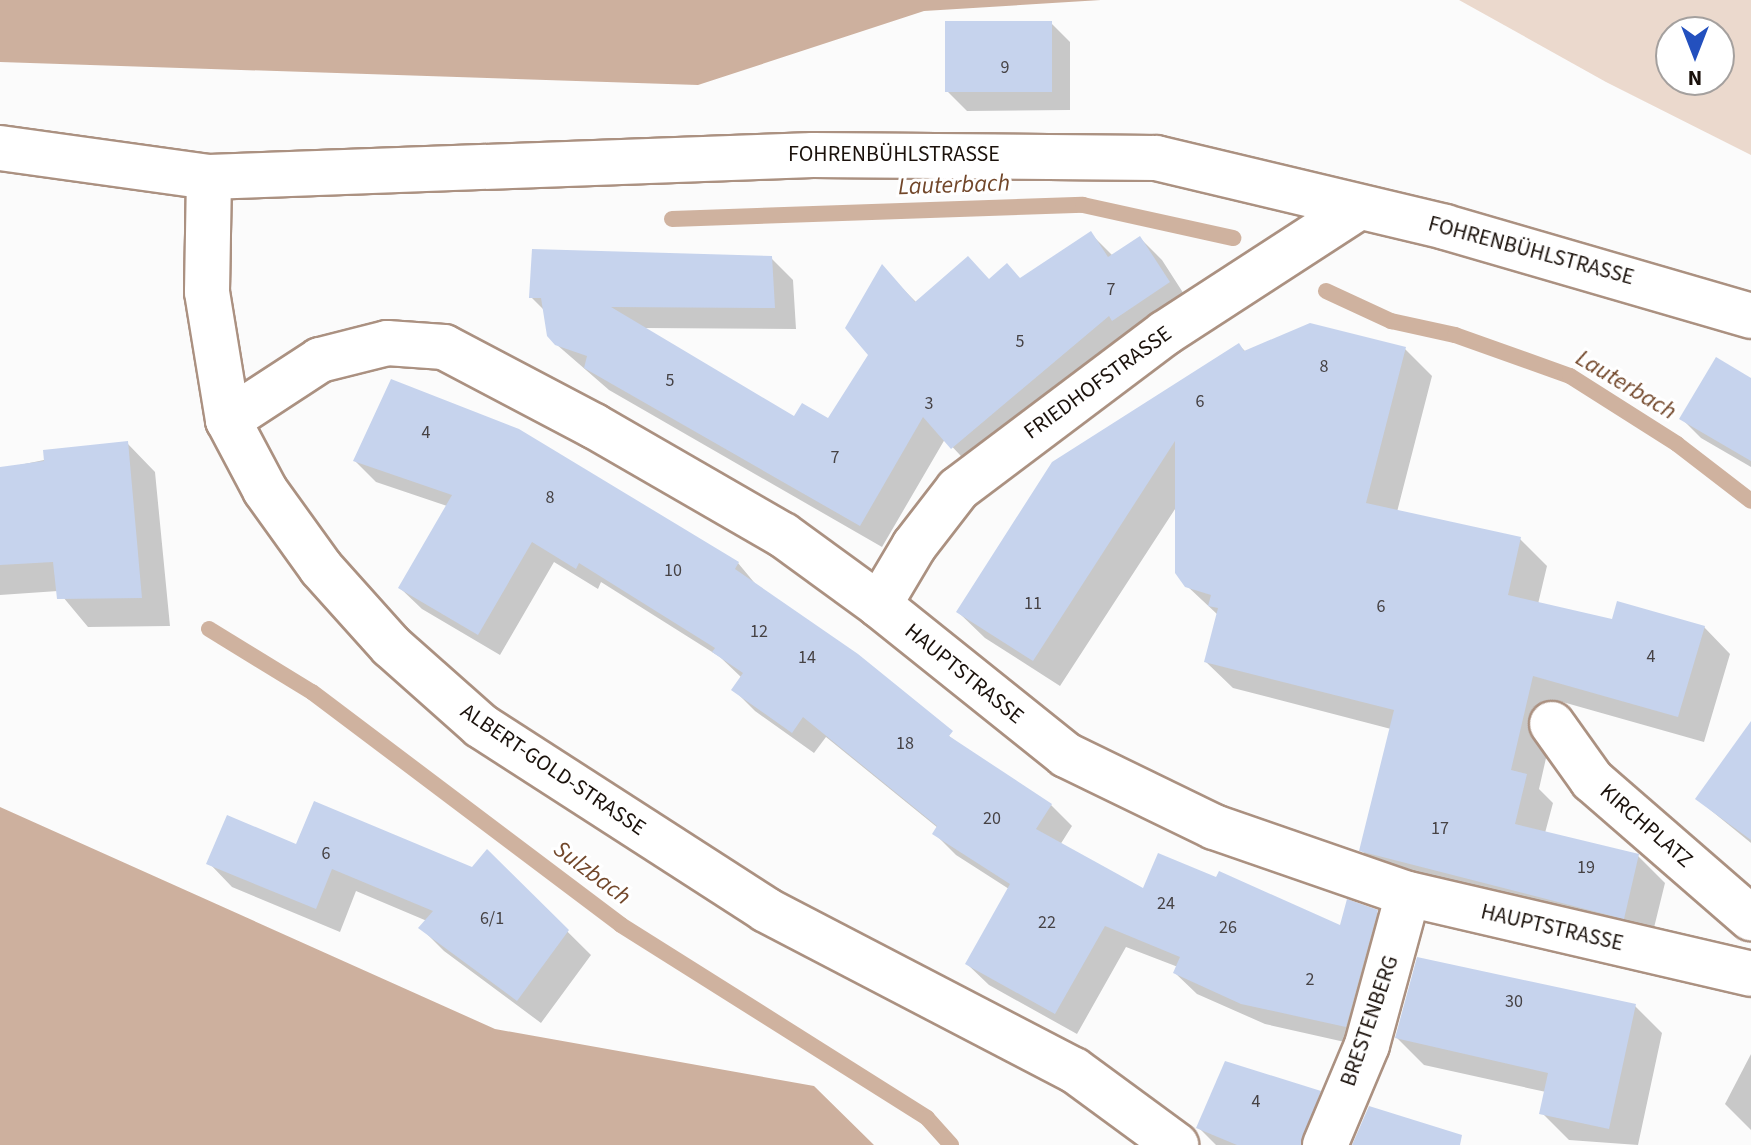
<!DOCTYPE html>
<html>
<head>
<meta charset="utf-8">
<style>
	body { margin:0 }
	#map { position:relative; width:1751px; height:1145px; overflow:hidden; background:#fbfbfb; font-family:"Source Sans 3",sans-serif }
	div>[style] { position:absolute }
	.green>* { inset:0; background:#ebd9cd }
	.forest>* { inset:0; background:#cdb09e }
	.shadow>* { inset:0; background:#0003 }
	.stream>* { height:16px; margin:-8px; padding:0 8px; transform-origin:8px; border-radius:8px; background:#cfb29f }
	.building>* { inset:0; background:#c6d3ed; transform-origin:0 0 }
	.roads { filter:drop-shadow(2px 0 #ab9181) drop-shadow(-2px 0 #ab9181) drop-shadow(0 2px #ab9181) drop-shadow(0 -2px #ab9181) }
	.street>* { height:44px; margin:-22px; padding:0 22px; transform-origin:22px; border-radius:22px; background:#fff }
	.secondary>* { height:44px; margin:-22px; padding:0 22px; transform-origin:22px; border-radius:22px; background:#fff }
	span { translate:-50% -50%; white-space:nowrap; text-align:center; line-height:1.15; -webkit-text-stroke:6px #fff; paint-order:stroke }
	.number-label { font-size:18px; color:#464244 }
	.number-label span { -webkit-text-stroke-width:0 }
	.street-label { font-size:22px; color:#1b120c }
	.water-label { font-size:24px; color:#72472a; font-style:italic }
	.north { position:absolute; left:1655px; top:16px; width:80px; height:80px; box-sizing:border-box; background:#fff; border:2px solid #a4a09e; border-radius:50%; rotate:180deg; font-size:22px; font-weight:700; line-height:32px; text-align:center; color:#1b120c }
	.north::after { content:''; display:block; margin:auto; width:28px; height:36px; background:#2350be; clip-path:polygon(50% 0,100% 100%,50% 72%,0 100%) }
</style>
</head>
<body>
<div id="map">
	<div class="green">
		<i style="clip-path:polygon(evenodd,1459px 0,1751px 0,1751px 155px,1606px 82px,1459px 0,1671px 32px,1719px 32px,1719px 80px,1671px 80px,1671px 32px)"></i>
	</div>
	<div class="forest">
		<i style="clip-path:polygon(0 0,1101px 0,924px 11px,698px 85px,0 62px)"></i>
		<i style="clip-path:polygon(0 807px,495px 1029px,814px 1086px,874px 1145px,0 1145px)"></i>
	</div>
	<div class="shadow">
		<i style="clip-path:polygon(1051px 23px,1070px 42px,1070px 110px,967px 111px,948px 92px)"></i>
		<i style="clip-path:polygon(1091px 234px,1113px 256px,1140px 238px,1162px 260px,1191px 305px,974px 470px,945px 439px,882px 547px,609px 390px,556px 344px,545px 311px,531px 297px,771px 258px,793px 280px,796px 329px,643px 328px,795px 419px,829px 421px,870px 354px,882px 268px,917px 303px,990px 280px,1021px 280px)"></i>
		<i style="clip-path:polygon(1239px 345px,1246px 352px,1405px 349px,1432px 376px,1397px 512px,1520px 539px,1547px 566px,1538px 604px,1614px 621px,1704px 627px,1730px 654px,1704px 742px,1559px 701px,1539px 789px,1553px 803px,1545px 833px,1638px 856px,1665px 883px,1650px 944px,1388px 877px,1361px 850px,1391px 729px,1233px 688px,1206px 662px,1218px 615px,1187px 586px,1177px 506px,1060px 686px,985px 638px,958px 612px)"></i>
		<i style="clip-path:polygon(1751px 380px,1751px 467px,1701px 438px,1682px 419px)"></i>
		<i style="clip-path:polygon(127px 443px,155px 472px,170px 626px,88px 627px,58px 591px,0 595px,0 469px)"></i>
		<i style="clip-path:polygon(355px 461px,738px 563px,758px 587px,972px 754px,1051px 805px,1072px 826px,1060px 845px,1144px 891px,1342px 928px,1377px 912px,1398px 933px,1367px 1047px,1265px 1024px,1197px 994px,1175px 973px,1178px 967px,1126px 947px,1077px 1034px,989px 985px,967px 964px,1009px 889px,956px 855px,934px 833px,938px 828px,826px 737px,814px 753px,755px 711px,734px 690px,742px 678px,720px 657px,601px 582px,598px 589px,554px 562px,500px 655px,422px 609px,400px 588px,447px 506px,376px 482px)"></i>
		<i style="clip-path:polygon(1751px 764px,1751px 843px,1697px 799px)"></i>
		<i style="clip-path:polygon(297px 846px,473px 869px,487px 852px,591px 955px,541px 1023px,444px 951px,421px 928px,427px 921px,356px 891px,340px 932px,232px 887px,209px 863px)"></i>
		<i style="clip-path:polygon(1635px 1006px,1662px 1033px,1638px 1145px,1569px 1140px,1542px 1113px,1546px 1092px,1424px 1065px,1397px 1038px)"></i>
		<i style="clip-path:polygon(1751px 1054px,1751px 1130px,1725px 1104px)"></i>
		<i style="clip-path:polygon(1314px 1105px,1340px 1131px,1335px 1145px,1216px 1145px,1198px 1127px)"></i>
	</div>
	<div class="stream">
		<i style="left:672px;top:219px;width:411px;rotate:-2deg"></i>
		<i style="left:1083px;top:205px;width:154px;rotate:12.4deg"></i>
		<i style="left:1326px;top:291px;width:72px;rotate:24.8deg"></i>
		<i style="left:1391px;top:321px;width:66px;rotate:12.3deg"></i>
		<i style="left:1455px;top:335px;width:122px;rotate:19.6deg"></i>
		<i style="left:1570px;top:376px;width:127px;rotate:32.4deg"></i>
		<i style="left:1677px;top:444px;width:93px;rotate:37.6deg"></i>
		<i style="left:209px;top:629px;width:121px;rotate:31.5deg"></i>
		<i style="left:312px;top:692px;width:387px;rotate:37deg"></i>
		<i style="left:621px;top:925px;width:362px;rotate:32.2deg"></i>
		<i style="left:927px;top:1118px;width:36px;rotate:48deg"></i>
	</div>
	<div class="building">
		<i style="left:1052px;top:21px;width:71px;height:107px;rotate:90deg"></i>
		<i style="clip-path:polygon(1091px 231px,1108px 257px,1140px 236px,1170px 282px,1112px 321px,1109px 316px,951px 449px,923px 417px,860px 526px,584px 368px,587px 356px,555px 345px,547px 336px,541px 298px,529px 298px,532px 249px,772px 256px,775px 308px,611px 307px,794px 416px,802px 403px,828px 418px,868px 355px,845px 328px,882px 264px,915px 302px,968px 256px,989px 279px,1007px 263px,1020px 278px)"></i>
		<i style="clip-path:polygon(1310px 323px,1406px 347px,1366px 503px,1521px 537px,1508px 595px,1612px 619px,1617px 601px,1705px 626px,1678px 717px,1533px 676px,1511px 770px,1527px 774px,1515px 824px,1639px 854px,1624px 919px,1359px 851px,1394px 710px,1204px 662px,1218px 608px,1208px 606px,1211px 595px,1185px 587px,1175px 573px,1175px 441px,1033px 661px,956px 612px,1052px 462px,1239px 343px,1244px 351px)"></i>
		<i style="clip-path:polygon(1716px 357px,1751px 378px,1751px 461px,1679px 419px)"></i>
		<i style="clip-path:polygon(391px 379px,519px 429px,739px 562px,735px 569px,858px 654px,953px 731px,949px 736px,1052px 804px,1036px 829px,1143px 888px,1158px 853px,1216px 877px,1219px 871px,1340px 925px,1347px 899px,1378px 910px,1346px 1027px,1241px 1004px,1173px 973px,1180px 957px,1105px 926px,1055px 1014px,965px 964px,1010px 884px,932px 834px,937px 826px,803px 717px,792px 733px,731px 690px,743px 673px,712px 652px,715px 648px,579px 563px,576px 569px,532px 542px,478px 635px,398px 588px,452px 495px,353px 461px)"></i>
		<i style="clip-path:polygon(128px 441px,142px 598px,57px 599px,53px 562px,0 565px,0 467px,44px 461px,43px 450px)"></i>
		<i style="clip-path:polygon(1751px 721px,1751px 840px,1695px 799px)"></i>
		<i style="clip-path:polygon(314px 801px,472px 867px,487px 849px,569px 930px,517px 1001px,418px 928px,433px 911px,332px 869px,316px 909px,206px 864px,227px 815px,296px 844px)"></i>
		<i style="clip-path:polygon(1417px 957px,1636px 1004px,1609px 1129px,1539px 1114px,1548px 1073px,1395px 1038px)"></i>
		<i style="clip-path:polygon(1225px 1061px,1321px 1091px,1301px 1145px,1237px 1145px,1196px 1128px)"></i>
		<i style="clip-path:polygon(1369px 1106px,1462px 1135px,1460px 1145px,1352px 1145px)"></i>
	</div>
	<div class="roads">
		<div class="street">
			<i style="left:228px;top:420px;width:110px;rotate:-33.1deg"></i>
			<i style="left:320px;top:360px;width:69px;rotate:-14.2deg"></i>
			<i style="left:387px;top:343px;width:57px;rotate:4deg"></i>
			<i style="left:444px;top:347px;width:170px;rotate:27.8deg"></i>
			<i style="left:594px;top:426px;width:218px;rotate:30deg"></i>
			<i style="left:783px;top:535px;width:119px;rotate:36.1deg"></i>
			<i style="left:879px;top:605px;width:240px;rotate:38.7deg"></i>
			<i style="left:1066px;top:755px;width:165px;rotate:25.9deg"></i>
			<i style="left:1214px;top:827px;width:205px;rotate:19.1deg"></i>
			<i style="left:1408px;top:894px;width:352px;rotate:13.1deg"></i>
			<i style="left:879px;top:605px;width:69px;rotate:-59.3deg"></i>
			<i style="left:914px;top:546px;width:72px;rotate:-52.3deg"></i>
			<i style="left:958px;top:489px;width:259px;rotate:-37deg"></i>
			<i style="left:1165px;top:333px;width:231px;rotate:-33deg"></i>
			<i style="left:1552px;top:724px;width:69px;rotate:54.5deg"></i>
			<i style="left:1592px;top:780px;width:211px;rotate:41deg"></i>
			<i style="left:1325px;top:1145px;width:108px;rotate:-67.2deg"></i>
			<i style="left:1367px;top:1045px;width:156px;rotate:-74.8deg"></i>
		</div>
		<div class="secondary">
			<i style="left:0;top:148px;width:211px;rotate:7.9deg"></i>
			<i style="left:209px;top:177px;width:604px;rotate:-2.09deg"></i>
			<i style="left:813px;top:155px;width:343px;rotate:0.5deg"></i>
			<i style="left:1156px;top:158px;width:297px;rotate:13.4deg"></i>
			<i style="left:1445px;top:227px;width:319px;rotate:16.2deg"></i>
			<i style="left:209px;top:177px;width:115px;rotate:91deg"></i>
			<i style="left:207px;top:292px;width:130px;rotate:80.7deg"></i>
			<i style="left:228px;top:420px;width:79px;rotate:62.1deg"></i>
			<i style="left:265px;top:490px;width:96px;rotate:54.3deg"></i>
			<i style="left:321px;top:568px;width:105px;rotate:48.1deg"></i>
			<i style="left:391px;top:646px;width:120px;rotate:41.6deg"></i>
			<i style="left:481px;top:726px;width:339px;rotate:32.8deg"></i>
			<i style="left:766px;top:910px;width:347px;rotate:27.5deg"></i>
			<i style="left:1074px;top:1070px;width:127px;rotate:36.3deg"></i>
		</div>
	</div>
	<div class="number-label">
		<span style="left:1005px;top:68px">9</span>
		<span style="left:1111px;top:290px">7</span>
		<span style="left:1020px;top:342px">5</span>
		<span style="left:1324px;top:367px">8</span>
		<span style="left:670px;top:381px">5</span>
		<span style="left:1200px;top:402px">6</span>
		<span style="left:929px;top:404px">3</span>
		<span style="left:426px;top:433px">4</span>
		<span style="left:835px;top:458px">7</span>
		<span style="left:550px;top:498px">8</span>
		<span style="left:673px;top:571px">10</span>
		<span style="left:1033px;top:604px">11</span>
		<span style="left:1381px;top:607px">6</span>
		<span style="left:759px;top:632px">12</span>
		<span style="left:1651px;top:657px">4</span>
		<span style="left:807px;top:658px">14</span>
		<span style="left:905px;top:744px">18</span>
		<span style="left:992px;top:819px">20</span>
		<span style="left:1440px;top:829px">17</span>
		<span style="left:326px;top:854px">6</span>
		<span style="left:1586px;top:868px">19</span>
		<span style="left:1166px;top:904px">24</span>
		<span style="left:492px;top:919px">6/1</span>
		<span style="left:1047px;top:923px">22</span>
		<span style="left:1228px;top:928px">26</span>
		<span style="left:1310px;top:980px">2</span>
		<span style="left:1514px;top:1002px">30</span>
		<span style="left:1256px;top:1102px">4</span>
	</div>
	<div class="street-label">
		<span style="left:894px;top:155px">FOHRENBÜHLSTRASSE</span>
		<span style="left:1531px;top:251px;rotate:15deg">FOHRENBÜHLSTRASSE</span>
		<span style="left:1098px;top:383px;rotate:-36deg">FRIEDHOFSTRASSE</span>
		<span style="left:964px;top:674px;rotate:39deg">HAUPTSTRASSE</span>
		<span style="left:553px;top:770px;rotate:34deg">ALBERT-GOLD-STRASSE</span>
		<span style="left:1646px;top:826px;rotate:41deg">KIRCHPLATZ</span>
		<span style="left:1552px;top:928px;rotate:13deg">HAUPTSTRASSE</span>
		<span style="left:1370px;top:1021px;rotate:-71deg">BRESTENBERG</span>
	</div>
	<div class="water-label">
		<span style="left:954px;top:185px;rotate:-2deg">Lauterbach</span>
		<span style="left:1626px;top:385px;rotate:31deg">Lauterbach</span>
		<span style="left:592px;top:873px;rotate:37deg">Sulzbach</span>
	</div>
	<div class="north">N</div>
</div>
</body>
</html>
